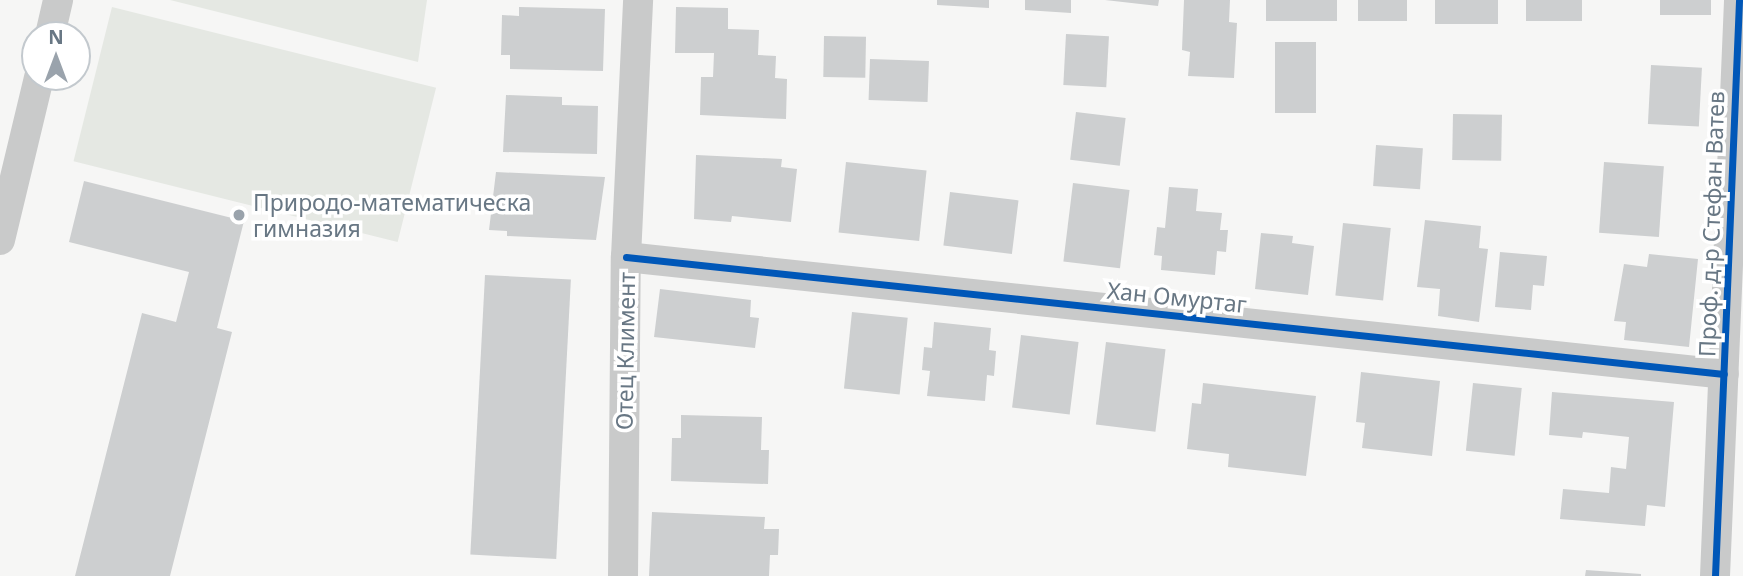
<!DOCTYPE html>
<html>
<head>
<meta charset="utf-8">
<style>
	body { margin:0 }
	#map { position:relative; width:1743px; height:576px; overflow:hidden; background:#f6f6f5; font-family:"Noto Sans",sans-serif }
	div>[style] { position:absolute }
	.green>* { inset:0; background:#e5e8e3; transform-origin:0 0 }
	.building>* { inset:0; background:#cdcfd0; transform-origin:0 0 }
	.minor>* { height:30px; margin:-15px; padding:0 15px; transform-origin:15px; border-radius:15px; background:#c9caca }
	.cycleway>* { height:7px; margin:-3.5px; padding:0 3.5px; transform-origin:3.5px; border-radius:3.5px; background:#0057b8 }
	.dots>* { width:19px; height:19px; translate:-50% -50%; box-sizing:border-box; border:4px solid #fff; border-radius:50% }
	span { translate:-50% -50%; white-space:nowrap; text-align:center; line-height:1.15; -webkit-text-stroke:7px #fff; paint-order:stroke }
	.poi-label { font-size:23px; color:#687784 }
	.left { translate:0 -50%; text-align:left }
	.street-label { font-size:23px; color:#687784 }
	.north { position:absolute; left:21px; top:21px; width:70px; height:70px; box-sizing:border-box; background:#fff; border:2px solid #c3c9ce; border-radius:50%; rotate:0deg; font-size:19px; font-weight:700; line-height:28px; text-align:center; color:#687784 }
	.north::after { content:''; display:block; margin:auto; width:24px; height:32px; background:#9aa3ac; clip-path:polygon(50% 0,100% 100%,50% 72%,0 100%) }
</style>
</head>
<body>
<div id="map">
	<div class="green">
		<i style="clip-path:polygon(170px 0,427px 0,418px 62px)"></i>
		<i style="left:112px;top:7px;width:334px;height:159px;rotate:14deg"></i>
	</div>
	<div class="building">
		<i style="clip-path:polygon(937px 0,989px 0,989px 8px,937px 5px)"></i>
		<i style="clip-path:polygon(1025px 0,1071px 0,1071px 13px,1025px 10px)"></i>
		<i style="clip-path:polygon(1105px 0,1159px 0,1158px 6px)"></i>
		<i style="clip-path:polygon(1184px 0,1230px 0,1229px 22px,1237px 23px,1234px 78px,1188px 76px,1190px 52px,1182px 50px)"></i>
		<i style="left:1266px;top:0;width:71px;height:21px"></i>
		<i style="left:1358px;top:0;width:49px;height:21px"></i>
		<i style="left:1435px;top:0;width:63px;height:24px"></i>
		<i style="left:1526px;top:0;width:56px;height:21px"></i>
		<i style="left:1660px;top:0;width:51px;height:15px"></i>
		<i style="clip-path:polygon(519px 7px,605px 9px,603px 71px,510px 69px,510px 55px,501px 55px,502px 15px,519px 16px)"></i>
		<i style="clip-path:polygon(676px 7px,728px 8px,728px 29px,759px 30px,758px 55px,776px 56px,775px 78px,787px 79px,786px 119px,700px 115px,701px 77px,713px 77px,714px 53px,675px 53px)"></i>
		<i style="left:1066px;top:34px;width:43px;height:51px;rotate:3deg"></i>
		<i style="left:824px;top:36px;width:42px;height:41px;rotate:1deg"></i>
		<i style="left:1275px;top:42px;width:41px;height:71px"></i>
		<i style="left:870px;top:59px;width:59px;height:41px;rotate:2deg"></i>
		<i style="left:1651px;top:65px;width:51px;height:59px;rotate:3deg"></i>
		<i style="clip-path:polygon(506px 95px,562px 97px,562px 105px,598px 106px,597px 154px,503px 152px)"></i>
		<i style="left:1076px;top:112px;width:50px;height:48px;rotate:7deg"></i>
		<i style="left:1453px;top:114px;width:49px;height:46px;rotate:1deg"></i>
		<i style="left:1376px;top:145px;width:47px;height:41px;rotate:4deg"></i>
		<i style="clip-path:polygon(696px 155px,782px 159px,781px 167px,797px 169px,791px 222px,732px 216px,731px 222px,694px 219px)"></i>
		<i style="left:846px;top:162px;width:81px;height:71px;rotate:6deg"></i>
		<i style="left:1604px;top:162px;width:60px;height:71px;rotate:4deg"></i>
		<i style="clip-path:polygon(496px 172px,605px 177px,596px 240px,507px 236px,507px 231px,489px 230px)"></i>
		<i style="clip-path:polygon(84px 181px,244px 221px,217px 328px,232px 332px,170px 576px,75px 576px,142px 313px,176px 322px,189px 272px,69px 242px)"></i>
		<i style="left:1073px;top:183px;width:57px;height:79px;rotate:7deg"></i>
		<i style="clip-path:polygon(1169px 187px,1198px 189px,1196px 211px,1222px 213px,1220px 230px,1228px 230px,1226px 252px,1217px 251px,1215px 275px,1161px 270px,1162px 256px,1154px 255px,1157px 227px,1165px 228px)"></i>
		<i style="left:950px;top:192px;width:69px;height:54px;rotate:7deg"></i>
		<i style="clip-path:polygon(1425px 220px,1481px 226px,1479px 248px,1488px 249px,1479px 322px,1438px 316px,1440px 289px,1417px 287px)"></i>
		<i style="left:1343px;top:223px;width:48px;height:73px;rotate:6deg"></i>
		<i style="clip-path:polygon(1261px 233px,1293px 236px,1292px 243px,1314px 246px,1308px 295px,1255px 289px)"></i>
		<i style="clip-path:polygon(1500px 252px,1547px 256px,1544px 286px,1533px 285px,1531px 310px,1495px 307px)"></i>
		<i style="clip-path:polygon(1649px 254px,1698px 259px,1689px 347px,1624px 340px,1626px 322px,1614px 321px,1624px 264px,1647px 267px)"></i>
		<i style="left:485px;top:275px;width:86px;height:280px;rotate:3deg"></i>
		<i style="clip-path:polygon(660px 289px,751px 300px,750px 317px,759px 318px,755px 348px,654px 337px)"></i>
		<i style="left:852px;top:312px;width:56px;height:77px;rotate:6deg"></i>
		<i style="clip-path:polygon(934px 322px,991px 328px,989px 350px,996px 351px,994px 376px,987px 375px,985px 401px,927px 396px,930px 371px,922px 370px,924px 347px,932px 348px)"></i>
		<i style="left:1021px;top:335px;width:58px;height:73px;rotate:7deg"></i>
		<i style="left:1106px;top:342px;width:60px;height:83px;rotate:7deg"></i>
		<i style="clip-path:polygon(1361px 372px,1440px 381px,1432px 456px,1362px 448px,1365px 423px,1356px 422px)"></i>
		<i style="clip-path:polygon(1203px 383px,1316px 396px,1306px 476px,1228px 467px,1229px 454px,1187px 449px,1192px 403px,1201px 404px)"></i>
		<i style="left:1473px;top:383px;width:49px;height:68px;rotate:6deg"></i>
		<i style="clip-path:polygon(1552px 392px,1674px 402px,1665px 507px,1647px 505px,1645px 526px,1560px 519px,1563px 489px,1609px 493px,1611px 467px,1626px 469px,1629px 437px,1583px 432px,1582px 438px,1549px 435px)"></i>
		<i style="clip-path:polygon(681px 415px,762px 417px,761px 450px,769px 450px,768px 484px,671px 481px,672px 438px,681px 438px)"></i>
		<i style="clip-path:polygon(652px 512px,765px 517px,764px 529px,779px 529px,778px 555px,770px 555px,769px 576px,649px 576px)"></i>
		<i style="clip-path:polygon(1586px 570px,1641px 574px,1641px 576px,1585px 576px)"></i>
	</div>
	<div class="minor">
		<i style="left:50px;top:35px;width:36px;rotate:-77deg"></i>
		<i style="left:0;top:240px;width:168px;rotate:-76.5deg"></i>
		<i style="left:626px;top:257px;width:1104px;rotate:6.08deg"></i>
		<i style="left:623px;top:576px;width:319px;rotate:-89.5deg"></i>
		<i style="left:626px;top:257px;width:257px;rotate:-87.3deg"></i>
		<i style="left:1715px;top:576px;width:576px;rotate:-87.61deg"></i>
	</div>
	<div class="cycleway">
		<i style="left:626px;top:257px;width:1104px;rotate:6.08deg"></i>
		<i style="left:1715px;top:576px;width:576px;rotate:-87.61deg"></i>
	</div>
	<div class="dots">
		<i style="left:239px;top:215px;background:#9aa3ac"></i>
	</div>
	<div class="poi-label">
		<span class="left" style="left:253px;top:215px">Природо-математическа<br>гимназия</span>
	</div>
	<div class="street-label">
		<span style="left:1711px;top:224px;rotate:-88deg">Проф. д-р Стефан Ватев</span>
		<span style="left:1177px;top:297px;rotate:6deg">Хан Омуртаг</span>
		<span style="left:625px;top:351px;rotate:-89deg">Отец Климент</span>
	</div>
	<div class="north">N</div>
</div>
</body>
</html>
